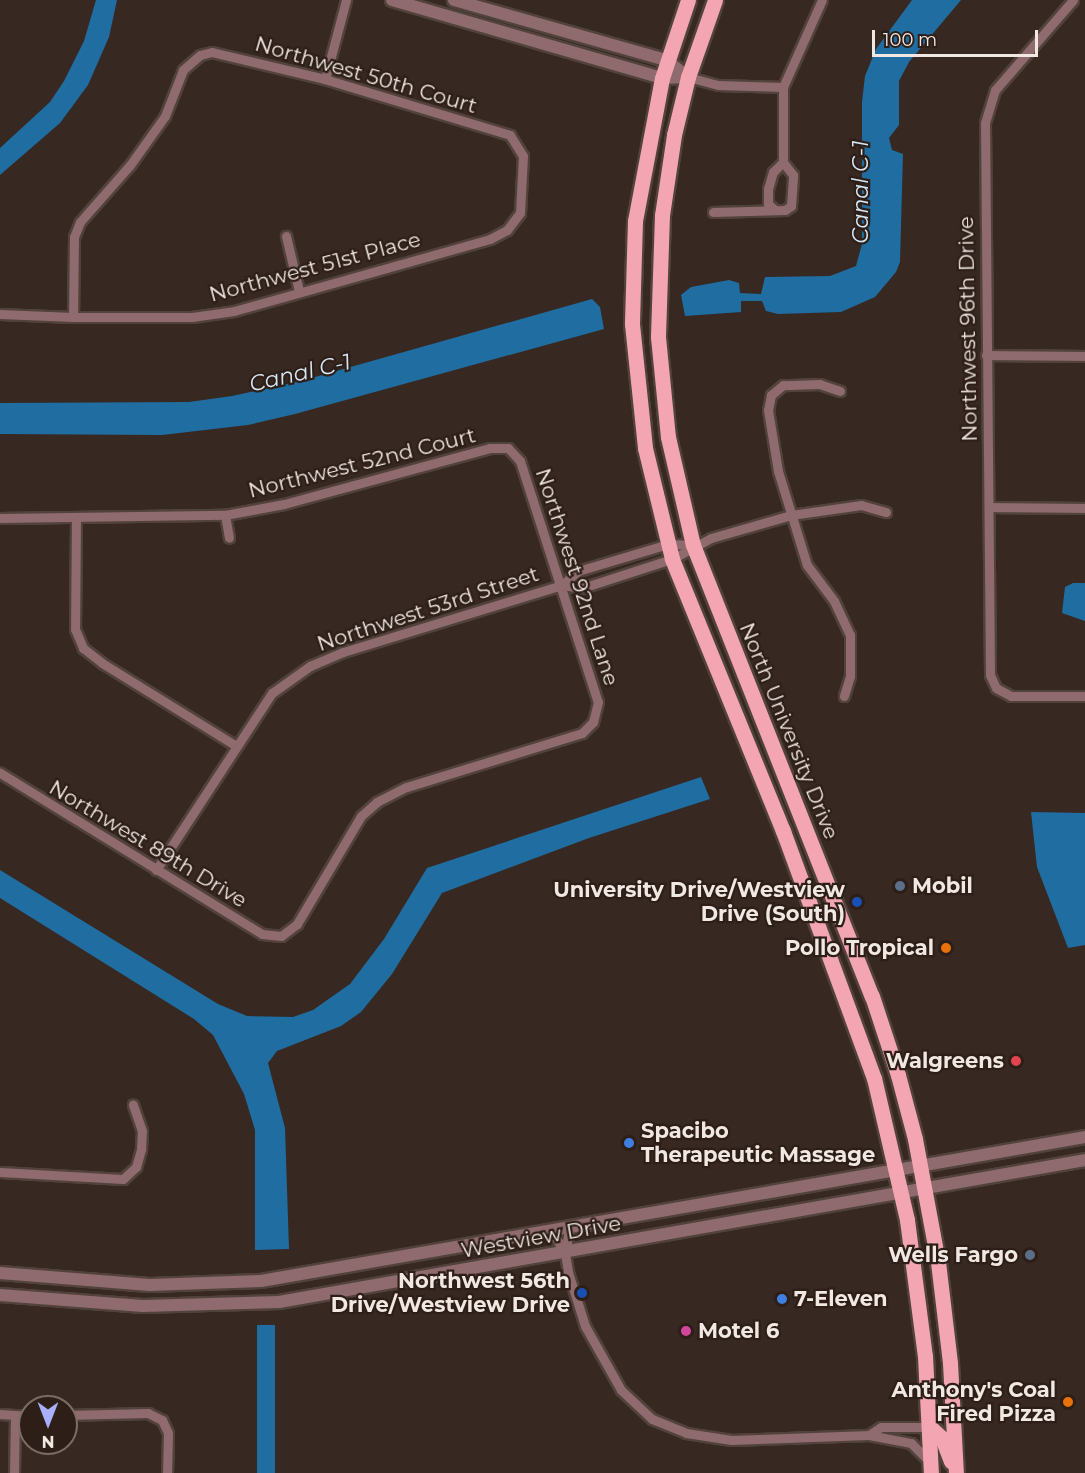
<!DOCTYPE html>
<html>
<head>
<meta charset="utf-8">
<style>
	body { margin:0 }
	#map { position:relative; width:1085px; height:1473px; overflow:hidden; background:#372821; font-family:Montserrat,sans-serif }
	div>[style] { position:absolute }
	.water>* { inset:0; background:#206da1; transform-origin:0 0 }
	.roads { filter:drop-shadow(2px 0 #51433c) drop-shadow(-2px 0 #51433c) drop-shadow(0 2px #51433c) drop-shadow(0 -2px #51433c) }
	.minor>* { height:9px; margin:-4.5px; padding:0 4.5px; transform-origin:4.5px; border-radius:4.5px; background:#8f6a6f }
	.tertiary>* { height:12px; margin:-6px; padding:0 6px; transform-origin:6px; border-radius:6px; background:#8f6a6f }
	.primary>* { height:15px; margin:-7.5px; padding:0 7.5px; transform-origin:7.5px; border-radius:7.5px; background:#f3a5b2 }
	.dots>* { width:16px; height:16px; translate:-50% -50%; box-sizing:border-box; border:3px solid #2d1f18; border-radius:50% }
	span { translate:-50% -50%; white-space:nowrap; text-align:center; line-height:1.15; -webkit-text-stroke:4.5px #2d1f18; paint-order:stroke }
	.street-label { font-size:21px; color:#f2e8e3 }
	.poi-label { font-size:21px; color:#f2e8e3; font-weight:700 }
	.left { translate:0 -50%; text-align:left }
	.right { translate:-100% -50%; text-align:right }
	.water-label { font-size:22px; color:#d5e7f6; font-style:italic }
	.north { position:absolute; left:18px; top:1395px; width:60px; height:60px; box-sizing:border-box; background:#2d1f18; border:2px solid #7c6f69; border-radius:50%; rotate:180deg; font-size:16px; font-weight:700; line-height:24px; text-align:center; color:#f2e8e3 }
	.north::after { content:''; display:block; margin:auto; width:21px; height:27px; background:#a8b0fc; clip-path:polygon(50% 0,100% 100%,50% 72%,0 100%) }
	.scale { position:absolute; left:872px; top:30px; width:166px; height:27px; box-sizing:border-box; border:3px solid #f2e8e3; border-top:0; padding-left:8px; font-size:18px; line-height:21px; white-space:nowrap; color:#f2e8e3; -webkit-text-stroke:4px #2d1f18; paint-order:stroke }
</style>
</head>
<body>
<div id="map">
	<div class="water">
		<i style="clip-path:polygon(96px 0,117px 0,109px 37px,88px 85px,60px 123px,0 175px,0 148px,50px 102px,64px 81px,84px 41px)"></i>
		<i style="clip-path:polygon(912px 0,961px 0,909px 62px,899px 81px,899px 125px,889px 138px,892px 150px,903px 154px,900px 262px,896px 272px,875px 297px,841px 312px,778px 314px,766px 311px,762px 301px,741px 301px,741px 312px,685px 316px,681px 295px,691px 287px,729px 280px,739px 283px,740px 293px,761px 294px,765px 277px,830px 276px,856px 266px,862px 244px,862px 102px,865px 76px,876px 49px)"></i>
		<i style="clip-path:polygon(592px 299px,600px 307px,604px 329px,295px 414px,248px 425px,162px 435px,0 434px,0 403px,189px 402px,232px 396px,301px 381px)"></i>
		<i style="clip-path:polygon(1073px 583px,1085px 583px,1085px 621px,1062px 613px,1065px 587px)"></i>
		<i style="clip-path:polygon(701px 777px,710px 799px,589px 838px,442px 893px,392px 974px,361px 1012px,341px 1026px,277px 1051px,268px 1063px,285px 1128px,289px 1249px,255px 1250px,255px 1130px,244px 1094px,213px 1035px,194px 1019px,0 898px,0 870px,218px 1004px,247px 1016px,293px 1017px,313px 1010px,350px 984px,384px 939px,427px 868px)"></i>
		<i style="clip-path:polygon(1031px 812px,1085px 813px,1085px 945px,1068px 948px,1037px 867px)"></i>
		<i style="left:275px;top:1325px;width:148px;height:18px;rotate:90deg"></i>
	</div>
	<div class="roads">
		<div class="minor">
			<i style="left:1073px;top:0;width:119px;rotate:130.9deg"></i>
			<i style="left:995px;top:90px;width:34px;rotate:107deg"></i>
			<i style="left:985px;top:123px;width:552px;rotate:89.48deg"></i>
			<i style="left:990px;top:675px;width:14px;rotate:65deg"></i>
			<i style="left:996px;top:688px;width:17px;rotate:28deg"></i>
			<i style="left:1011px;top:696px;width:74px"></i>
			<i style="left:688px;top:77px;width:31px;rotate:15deg"></i>
			<i style="left:718px;top:85px;width:65px;rotate:1.8deg"></i>
			<i style="left:325px;top:79px;width:82px;rotate:-75.1deg"></i>
			<i style="left:775px;top:210px;width:9px;rotate:-139deg"></i>
			<i style="left:768px;top:204px;width:15px;rotate:-90deg"></i>
			<i style="left:768px;top:189px;width:18px;rotate:-74deg"></i>
			<i style="left:773px;top:172px;width:14px;rotate:-45deg"></i>
			<i style="left:713px;top:212px;width:72px;rotate:-1.6deg"></i>
			<i style="left:785px;top:210px;width:7px;rotate:-34deg"></i>
			<i style="left:791px;top:206px;width:31px;rotate:-86deg"></i>
			<i style="left:793px;top:175px;width:16px;rotate:-128deg"></i>
			<i style="left:783px;top:162px;width:75px;rotate:-90deg"></i>
			<i style="left:783px;top:87px;width:95px;rotate:-65.9deg"></i>
			<i style="left:286px;top:236px;width:57px;rotate:76.7deg"></i>
			<i style="left:0;top:314px;width:73px;rotate:2.4deg"></i>
			<i style="left:73px;top:317px;width:119px"></i>
			<i style="left:192px;top:317px;width:42px;rotate:-8.1deg"></i>
			<i style="left:234px;top:311px;width:266px;rotate:-15.7deg"></i>
			<i style="left:490px;top:239px;width:19px;rotate:-28deg"></i>
			<i style="left:507px;top:230px;width:21px;rotate:-53deg"></i>
			<i style="left:520px;top:213px;width:57px;rotate:-87deg"></i>
			<i style="left:523px;top:156px;width:25px;rotate:-122deg"></i>
			<i style="left:510px;top:135px;width:193px;rotate:-163.2deg"></i>
			<i style="left:325px;top:79px;width:116px;rotate:-166.6deg"></i>
			<i style="left:212px;top:52px;width:12px;rotate:166deg"></i>
			<i style="left:200px;top:55px;width:23px;rotate:139deg"></i>
			<i style="left:183px;top:70px;width:49px;rotate:111.4deg"></i>
			<i style="left:165px;top:116px;width:60px;rotate:125.5deg"></i>
			<i style="left:130px;top:165px;width:76px;rotate:131.3deg"></i>
			<i style="left:80px;top:222px;width:16px;rotate:112deg"></i>
			<i style="left:74px;top:237px;width:80px;rotate:90.7deg"></i>
			<i style="left:986px;top:355px;width:99px;rotate:0.6deg"></i>
			<i style="left:840px;top:391px;width:21px;rotate:-161deg"></i>
			<i style="left:820px;top:384px;width:37px;rotate:178deg"></i>
			<i style="left:783px;top:385px;width:16px;rotate:140deg"></i>
			<i style="left:771px;top:395px;width:15px;rotate:101deg"></i>
			<i style="left:768px;top:410px;width:62px;rotate:80.7deg"></i>
			<i style="left:778px;top:471px;width:98px;rotate:72.9deg"></i>
			<i style="left:807px;top:565px;width:45px;rotate:53.1deg"></i>
			<i style="left:834px;top:601px;width:38px;rotate:65deg"></i>
			<i style="left:850px;top:635px;width:41px;rotate:90deg"></i>
			<i style="left:850px;top:676px;width:21px;rotate:107deg"></i>
			<i style="left:989px;top:507px;width:96px;rotate:0.6deg"></i>
			<i style="left:225px;top:515px;width:23px;rotate:80deg"></i>
			<i style="left:0;top:518px;width:225px;rotate:-0.8deg"></i>
			<i style="left:225px;top:515px;width:60px;rotate:-10.6deg"></i>
			<i style="left:284px;top:504px;width:213px;rotate:-15.2deg"></i>
			<i style="left:490px;top:448px;width:18px"></i>
			<i style="left:508px;top:448px;width:18px;rotate:47deg"></i>
			<i style="left:520px;top:461px;width:253px;rotate:72.1deg"></i>
			<i style="left:598px;top:702px;width:21px;rotate:104deg"></i>
			<i style="left:593px;top:722px;width:16px;rotate:135deg"></i>
			<i style="left:582px;top:733px;width:184px;rotate:162.9deg"></i>
			<i style="left:406px;top:787px;width:33px;rotate:153deg"></i>
			<i style="left:377px;top:802px;width:21px;rotate:139deg"></i>
			<i style="left:361px;top:816px;width:126px;rotate:120.7deg"></i>
			<i style="left:297px;top:924px;width:20px;rotate:143deg"></i>
			<i style="left:281px;top:936px;width:19px;rotate:-174deg"></i>
			<i style="left:262px;top:934px;width:308px;rotate:-148.4deg"></i>
			<i style="left:76px;top:519px;width:110px;rotate:90.5deg"></i>
			<i style="left:75px;top:629px;width:21px;rotate:67deg"></i>
			<i style="left:83px;top:648px;width:24px;rotate:38deg"></i>
			<i style="left:102px;top:663px;width:156px;rotate:31.7deg"></i>
			<i style="left:562px;top:585px;width:20px;rotate:9deg"></i>
			<i style="left:582px;top:588px;width:95px;rotate:-17.9deg"></i>
			<i style="left:672px;top:559px;width:44px;rotate:-28.3deg"></i>
			<i style="left:711px;top:538px;width:83px;rotate:-16deg"></i>
			<i style="left:791px;top:515px;width:71px;rotate:-8.1deg"></i>
			<i style="left:861px;top:505px;width:26px;rotate:16deg"></i>
			<i style="left:156px;top:870px;width:212px;rotate:-56.8deg"></i>
			<i style="left:272px;top:693px;width:47px;rotate:-35.4deg"></i>
			<i style="left:310px;top:666px;width:36px;rotate:-23deg"></i>
			<i style="left:343px;top:652px;width:229px;rotate:-17deg"></i>
			<i style="left:562px;top:585px;width:21px;rotate:-41deg"></i>
			<i style="left:578px;top:571px;width:94px;rotate:-16.7deg"></i>
			<i style="left:668px;top:544px;width:25px;rotate:2deg"></i>
			<i style="left:0;top:1172px;width:123px;rotate:3.3deg"></i>
			<i style="left:123px;top:1179px;width:18px;rotate:-43deg"></i>
			<i style="left:136px;top:1167px;width:19px;rotate:-74deg"></i>
			<i style="left:141px;top:1149px;width:18px;rotate:-87deg"></i>
			<i style="left:142px;top:1131px;width:28px;rotate:-109deg"></i>
			<i style="left:569px;top:1229px;width:24px;rotate:99deg"></i>
			<i style="left:565px;top:1253px;width:19px;rotate:81deg"></i>
			<i style="left:568px;top:1272px;width:57px;rotate:72.5deg"></i>
			<i style="left:585px;top:1326px;width:73px;rotate:60.6deg"></i>
			<i style="left:621px;top:1390px;width:42px;rotate:43.1deg"></i>
			<i style="left:652px;top:1419px;width:37px;rotate:22deg"></i>
			<i style="left:686px;top:1433px;width:46px;rotate:8.8deg"></i>
			<i style="left:731px;top:1440px;width:138px;rotate:-2.1deg"></i>
			<i style="left:869px;top:1435px;width:43px;rotate:10.8deg"></i>
			<i style="left:911px;top:1443px;width:24px;rotate:45deg"></i>
			<i style="left:552px;top:1232px;width:25px;rotate:58deg"></i>
			<i style="left:0;top:1414px;width:30px;rotate:4deg"></i>
			<i style="left:66px;top:1415px;width:82px;rotate:-1.4deg"></i>
			<i style="left:148px;top:1413px;width:16px;rotate:27deg"></i>
			<i style="left:162px;top:1420px;width:14px;rotate:65deg"></i>
			<i style="left:168px;top:1433px;width:40px;rotate:91.4deg"></i>
			<i style="left:869px;top:1435px;width:14px;rotate:-34deg"></i>
			<i style="left:881px;top:1427px;width:49px"></i>
			<i style="left:14px;top:1473px;width:57px;rotate:-89deg"></i>
		</div>
		<div class="tertiary">
			<i style="left:392px;top:0;width:281px;rotate:16.1deg"></i>
			<i style="left:662px;top:78px;width:26px;rotate:-2deg"></i>
			<i style="left:454px;top:0;width:220px;rotate:15.8deg"></i>
			<i style="left:666px;top:60px;width:28px;rotate:38deg"></i>
			<i style="left:0;top:1273px;width:150px;rotate:4.6deg"></i>
			<i style="left:150px;top:1285px;width:111px;rotate:-2.1deg"></i>
			<i style="left:261px;top:1281px;width:836px;rotate:-9.91deg"></i>
			<i style="left:0;top:1295px;width:143px;rotate:4.4deg"></i>
			<i style="left:143px;top:1306px;width:136px;rotate:-1.7deg"></i>
			<i style="left:279px;top:1302px;width:818px;rotate:-9.99deg"></i>
		</div>
		<div class="primary">
			<i style="left:688px;top:0;width:82px;rotate:108.4deg"></i>
			<i style="left:662px;top:78px;width:146px;rotate:100.7deg"></i>
			<i style="left:635px;top:221px;width:103px;rotate:91.7deg"></i>
			<i style="left:632px;top:324px;width:125px;rotate:84deg"></i>
			<i style="left:645px;top:448px;width:114px;rotate:76.3deg"></i>
			<i style="left:672px;top:559px;width:294px;rotate:67.8deg"></i>
			<i style="left:783px;top:831px;width:263px;rotate:69.8deg"></i>
			<i style="left:874px;top:1078px;width:146px;rotate:76.9deg"></i>
			<i style="left:907px;top:1220px;width:137px;rotate:82.5deg"></i>
			<i style="left:925px;top:1356px;width:117px;rotate:87.1deg"></i>
			<i style="left:715px;top:0;width:82px;rotate:109.3deg"></i>
			<i style="left:688px;top:77px;width:60px;rotate:103.6deg"></i>
			<i style="left:674px;top:135px;width:81px;rotate:98.5deg"></i>
			<i style="left:662px;top:215px;width:122px;rotate:91.9deg"></i>
			<i style="left:658px;top:337px;width:100px;rotate:84.3deg"></i>
			<i style="left:668px;top:437px;width:111px;rotate:77deg"></i>
			<i style="left:693px;top:545px;width:485px;rotate:68.4deg"></i>
			<i style="left:872px;top:996px;width:83px;rotate:71.8deg"></i>
			<i style="left:898px;top:1075px;width:66px;rotate:75.1deg"></i>
			<i style="left:915px;top:1139px;width:125px;rotate:79.4deg"></i>
			<i style="left:938px;top:1262px;width:102px;rotate:83.2deg"></i>
			<i style="left:950px;top:1363px;width:110px;rotate:86.9deg"></i>
			<i style="left:930px;top:1427px;width:16px;rotate:43deg"></i>
			<i style="left:942px;top:1438px;width:25px;rotate:69deg"></i>
		</div>
	</div>
	<div class="dots">
		<i style="left:900px;top:886px;background:#5c6f8a"></i>
		<i style="left:857px;top:902px;background:#1a4fb4"></i>
		<i style="left:946px;top:948px;background:#e8710a"></i>
		<i style="left:1016px;top:1061px;background:#e0444e"></i>
		<i style="left:629px;top:1143px;background:#3f7fe0"></i>
		<i style="left:1030px;top:1255px;background:#5c6f8a"></i>
		<i style="left:582px;top:1293px;background:#1a4fb4"></i>
		<i style="left:782px;top:1299px;background:#3f7fe0"></i>
		<i style="left:686px;top:1331px;background:#d1479c"></i>
		<i style="left:1068px;top:1402px;background:#e8710a"></i>
	</div>
	<div class="street-label">
		<span style="left:366px;top:75px;rotate:16deg">Northwest 50th Court</span>
		<span style="left:315px;top:267px;rotate:-15deg">Northwest 51st Place</span>
		<span style="left:968px;top:329px;rotate:-91deg">Northwest 96th Drive</span>
		<span style="left:362px;top:463px;rotate:-14deg">Northwest 52nd Court</span>
		<span style="left:577px;top:577px;rotate:72deg">Northwest 92nd Lane</span>
		<span style="left:428px;top:609px;rotate:-18deg">Northwest 53rd Street</span>
		<span style="left:789px;top:731px;rotate:68deg">North University Drive</span>
		<span style="left:148px;top:844px;rotate:31deg">Northwest 89th Drive</span>
		<span style="left:541px;top:1237px;rotate:-10deg">Westview Drive</span>
	</div>
	<div class="poi-label">
		<span class="left" style="left:912px;top:886px">Mobil</span>
		<span class="right" style="left:845px;top:902px">University Drive/Westview<br>Drive (South)</span>
		<span class="right" style="left:934px;top:948px">Pollo Tropical</span>
		<span class="right" style="left:1004px;top:1061px">Walgreens</span>
		<span class="left" style="left:641px;top:1143px">Spacibo<br>Therapeutic Massage</span>
		<span class="right" style="left:1018px;top:1255px">Wells Fargo</span>
		<span class="right" style="left:570px;top:1293px">Northwest 56th<br>Drive/Westview Drive</span>
		<span class="left" style="left:794px;top:1299px">7-Eleven</span>
		<span class="left" style="left:698px;top:1331px">Motel 6</span>
		<span class="right" style="left:1056px;top:1402px">Anthony's Coal<br>Fired Pizza</span>
	</div>
	<div class="water-label">
		<span style="left:861px;top:192px;rotate:-90deg">Canal C-1</span>
		<span style="left:300px;top:373px;rotate:-13deg">Canal C-1</span>
	</div>
	<div class="north">N</div>
	<div class="scale">100 m</div>
</div>
</body>
</html>
